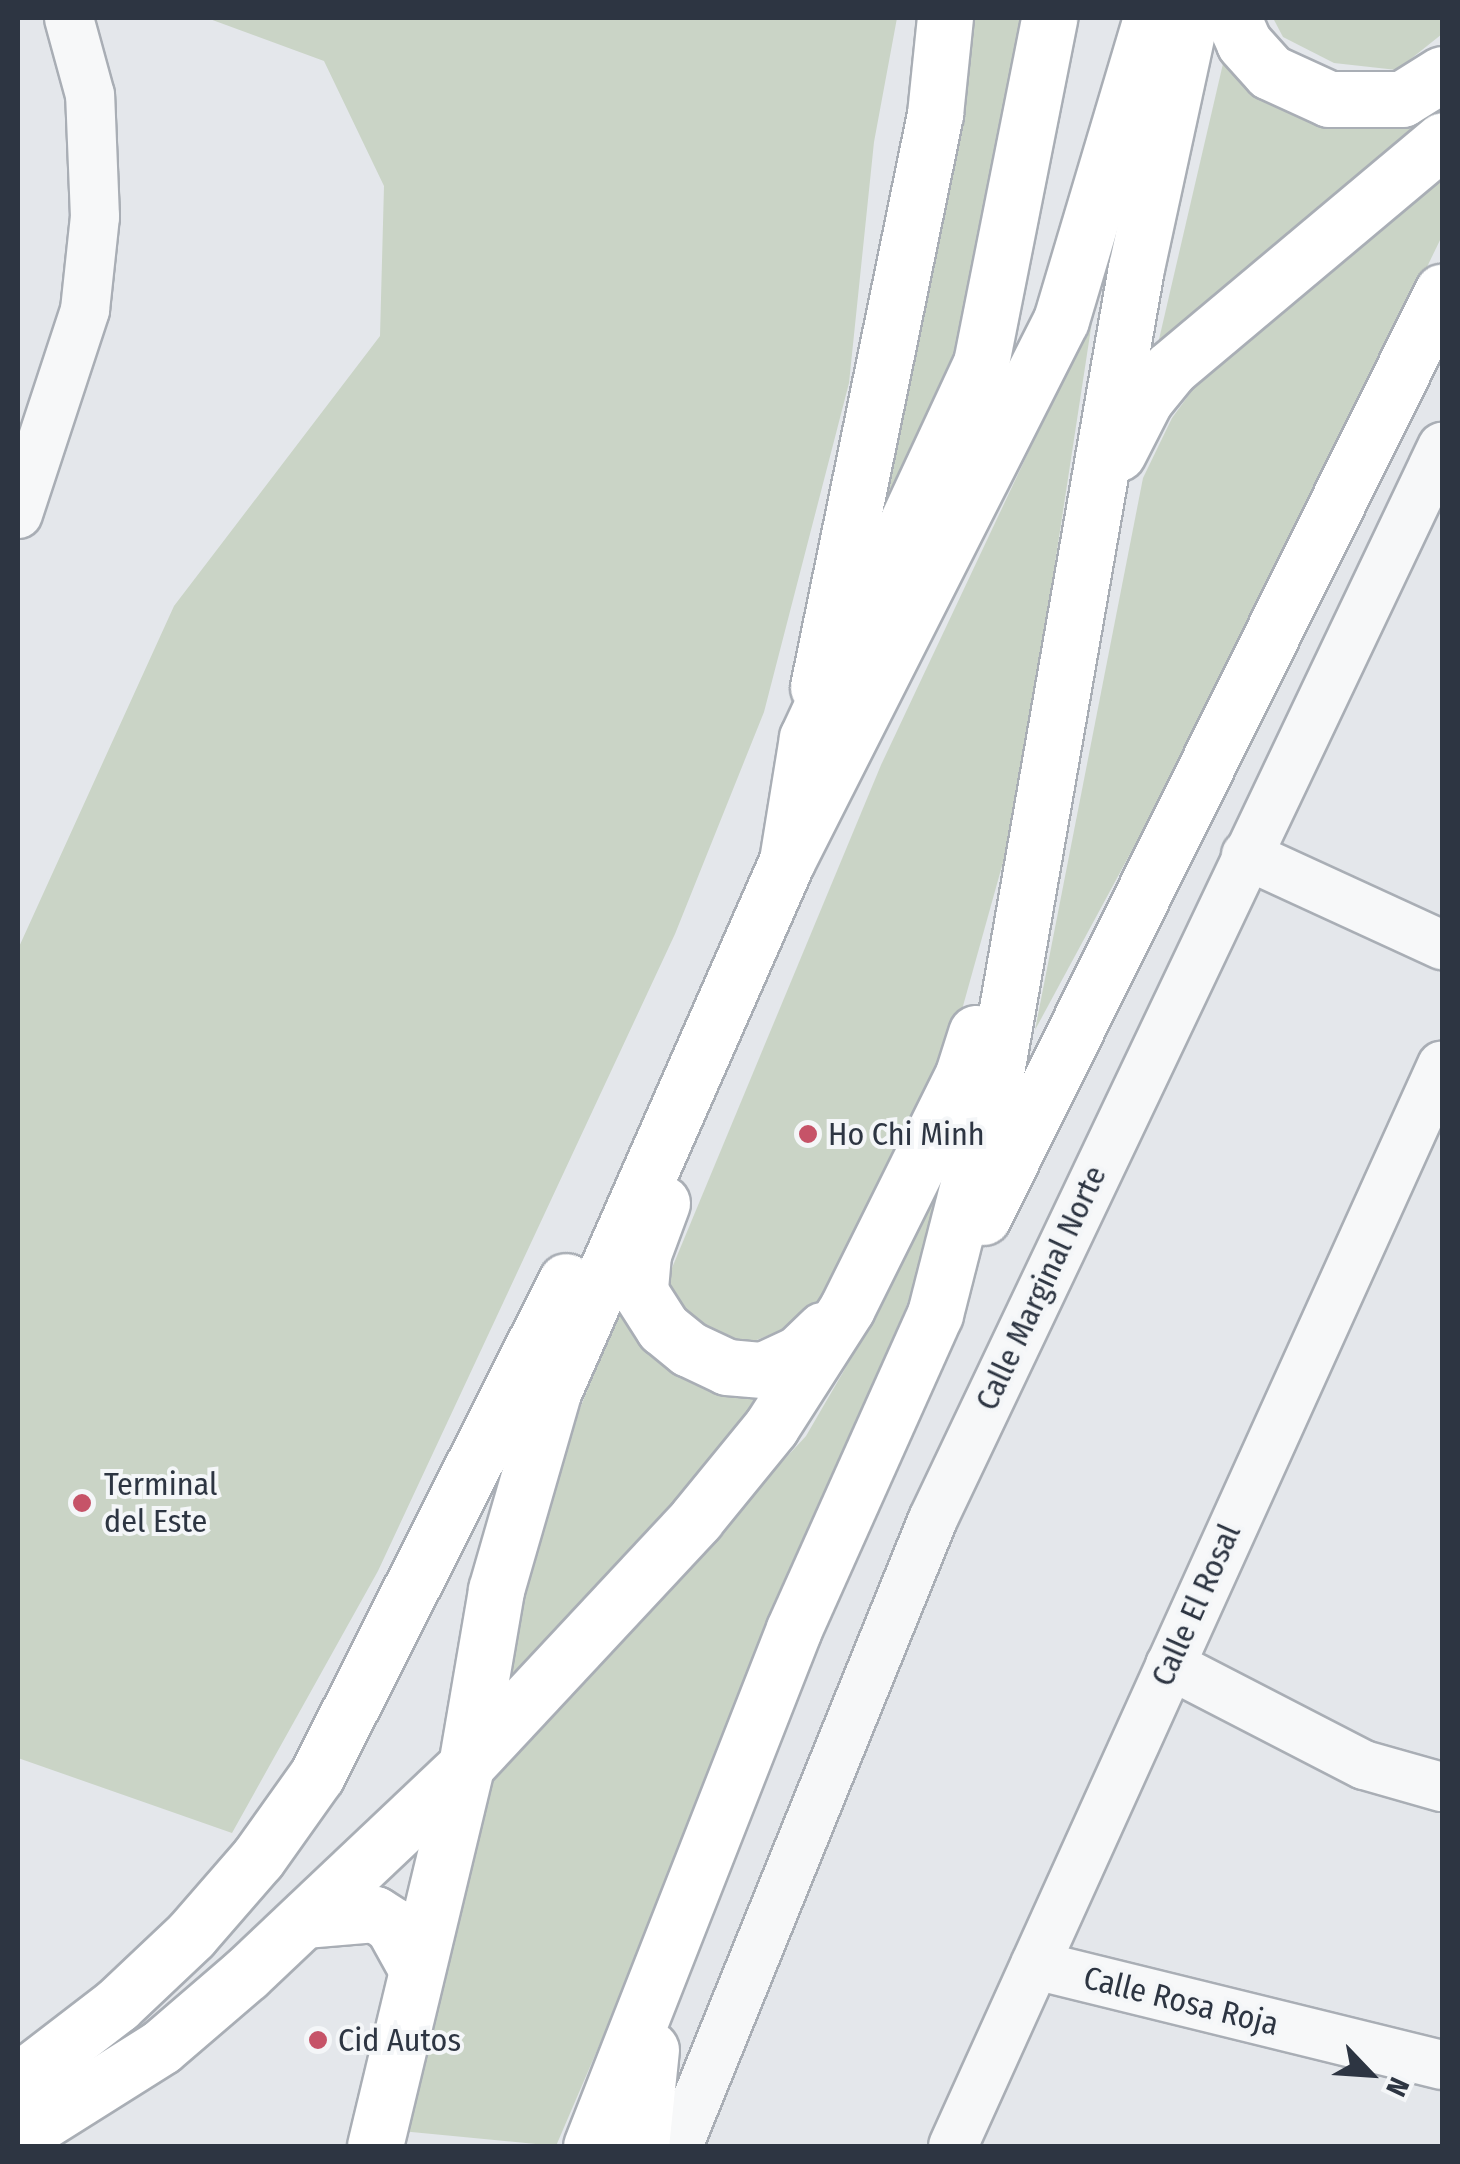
<!DOCTYPE html>
<html>
<head>
<meta charset="utf-8">
<style>
	body { margin:0 }
	#map { position:relative; width:1460px; height:2164px; overflow:hidden; background:#e4e7eb; font-family:"Fira Sans Condensed",sans-serif }
	div>[style] { position:absolute }
	.green>* { inset:0; background:#cad4c6 }
	.roads { filter:drop-shadow(2px 0 #a9aeb5) drop-shadow(-2px 0 #a9aeb5) drop-shadow(0 2px #a9aeb5) drop-shadow(0 -2px #a9aeb5) }
	.minor>* { height:48px; margin:-24px; padding:0 24px; transform-origin:24px; border-radius:24px; background:#f7f8f9 }
	.major>* { height:55px; margin:-27.5px; padding:0 27.5px; transform-origin:27.5px; border-radius:27.5px; background:#fff }
	.highway>* { height:55px; margin:-27.5px; padding:0 27.5px; transform-origin:27.5px; border-radius:27.5px; background:#fff }
	.dots>* { width:28px; height:28px; translate:-50% -50%; box-sizing:border-box; border:5px solid #f4f6f8; border-radius:50% }
	span { translate:-50% -50%; white-space:nowrap; text-align:center; line-height:1.15; -webkit-text-stroke:8px #f4f6f8; paint-order:stroke }
	.poi-label { font-size:32px; color:#2d3542 }
	.left { translate:0 -50%; text-align:left }
	.street-label { font-size:32px; color:#2d3542 }
	.frame { position:absolute; inset:0; border:20px solid #2d3542; pointer-events:none }
	.north { position:absolute; left:1320px; top:2024px; width:100px; height:100px; -webkit-text-stroke:8px #f4f6f8; paint-order:stroke; rotate:115deg; font-size:28px; font-weight:700; line-height:40px; text-align:center; color:#2d3542 }
	.north::after { content:''; display:block; margin:auto; width:35px; height:45px; background:#2d3542; clip-path:polygon(50% 0,100% 100%,50% 72%,0 100%) }
</style>
</head>
<body>
<div id="map">
	<div class="green">
		<i style="clip-path:polygon(207px 18px,897px 18px,874px 142px,849px 383px,764px 712px,675px 934px,378px 1571px,232px 1833px,18px 1758px,18px 949px,174px 606px,380px 336px,384px 186px,324px 61px)"></i>
		<i style="clip-path:polygon(958px 18px,1038px 18px,913px 519px,869px 519px)"></i>
		<i style="clip-path:polygon(1273px 18px,1442px 18px,1442px 34px,1397px 70px,1334px 63px,1283px 37px)"></i>
		<i style="clip-path:polygon(1225px 55px,1442px 90px,1442px 116px,1157px 348px)"></i>
		<i style="clip-path:polygon(1442px 167px,1442px 236px,1252px 628px,1035px 1030px,1143px 478px,1172px 418px,1218px 355px)"></i>
		<i style="clip-path:polygon(1093px 315px,1017px 812px,953px 1042px,819px 1315px,734px 1349px,662px 1292px,881px 765px)"></i>
		<i style="clip-path:polygon(954px 1149px,914px 1285px,846px 1470px,556px 2146px,401px 2131px,475px 1795px,806px 1436px,874px 1319px)"></i>
		<i style="clip-path:polygon(620px 1310px,653px 1355px,699px 1384px,739px 1393px,774px 1390px,749px 1430px,493px 1701px,543px 1499px)"></i>
	</div>
	<div class="roads">
		<div class="minor">
			<i style="left:18px;top:514px;width:215px;rotate:-71.8deg"></i>
			<i style="left:85px;top:310px;width:94px;rotate:-83.9deg"></i>
			<i style="left:95px;top:217px;width:122px;rotate:-92.3deg"></i>
			<i style="left:90px;top:95px;width:80px;rotate:-105.3deg"></i>
			<i style="left:1246px;top:855px;width:216px;rotate:24.7deg"></i>
			<i style="left:1170px;top:1665px;width:218px;rotate:27.3deg"></i>
			<i style="left:1364px;top:1765px;width:81px;rotate:15.8deg"></i>
			<i style="left:1035px;top:1965px;width:419px;rotate:13.8deg"></i>
			<i style="left:678px;top:2146px;width:677px;rotate:-67.87deg"></i>
			<i style="left:933px;top:1519px;width:1187px;rotate:-64.6deg"></i>
			<i style="left:953px;top:2146px;width:1186px;rotate:-65.66deg"></i>
		</div>
		<div class="major">
			<i style="left:1233px;top:18px;width:27px;rotate:66deg"></i>
			<i style="left:1244px;top:43px;width:39px;rotate:48deg"></i>
			<i style="left:1270px;top:72px;width:65px;rotate:24.6deg"></i>
			<i style="left:1329px;top:99px;width:73px"></i>
			<i style="left:1402px;top:99px;width:47px;rotate:-32deg"></i>
			<i style="left:1118px;top:453px;width:59px;rotate:-63deg"></i>
			<i style="left:1145px;top:400px;width:41px;rotate:-50.9deg"></i>
			<i style="left:1171px;top:368px;width:354px;rotate:-40deg"></i>
			<i style="left:818px;top:687px;width:585px;rotate:-78.46deg"></i>
			<i style="left:935px;top:114px;width:97px;rotate:-84.1deg"></i>
			<i style="left:662px;top:1203px;width:54px;rotate:110.4deg"></i>
			<i style="left:643px;top:1254px;width:38px;rotate:95deg"></i>
			<i style="left:640px;top:1292px;width:43px;rotate:57.4deg"></i>
			<i style="left:663px;top:1328px;width:33px;rotate:39deg"></i>
			<i style="left:689px;top:1349px;width:42px;rotate:25.3deg"></i>
			<i style="left:727px;top:1367px;width:36px;rotate:5deg"></i>
			<i style="left:763px;top:1370px;width:38px;rotate:-25deg"></i>
			<i style="left:798px;top:1354px;width:35px;rotate:-44deg"></i>
			<i style="left:983px;top:1217px;width:1033px;rotate:-63.61deg"></i>
			<i style="left:304px;top:1920px;width:71px;rotate:-4.8deg"></i>
			<i style="left:375px;top:1914px;width:20px;rotate:33deg"></i>
			<i style="left:392px;top:1925px;width:51px;rotate:60.9deg"></i>
			<i style="left:18px;top:2081px;width:125px;rotate:-37.5deg"></i>
			<i style="left:117px;top:2005px;width:102px;rotate:-43.4deg"></i>
			<i style="left:191px;top:1935px;width:102px;rotate:-49deg"></i>
			<i style="left:258px;top:1858px;width:102px;rotate:-54.6deg"></i>
			<i style="left:317px;top:1775px;width:553px;rotate:-63.25deg"></i>
			<i style="left:18px;top:2137px;width:169px;rotate:-32.2deg"></i>
			<i style="left:161px;top:2047px;width:113px;rotate:-40.7deg"></i>
			<i style="left:247px;top:1973px;width:301px;rotate:-43.4deg"></i>
			<i style="left:466px;top:1766px;width:338px;rotate:-47deg"></i>
			<i style="left:696px;top:1519px;width:119px;rotate:-50.8deg"></i>
			<i style="left:771px;top:1427px;width:141px;rotate:-57.4deg"></i>
			<i style="left:847px;top:1308px;width:261px;rotate:-63.6deg"></i>
			<i style="left:963px;top:1074px;width:43px;rotate:-72.4deg"></i>
			<i style="left:375px;top:2146px;width:391px;rotate:-76.5deg"></i>
			<i style="left:466px;top:1766px;width:179px;rotate:-80.3deg"></i>
			<i style="left:496px;top:1590px;width:206px;rotate:-73.9deg"></i>
			<i style="left:553px;top:1392px;width:580px;rotate:-66.22deg"></i>
			<i style="left:787px;top:861px;width:606px;rotate:-63.14deg"></i>
			<i style="left:1061px;top:320px;width:315px;rotate:-73.4deg"></i>
			<i style="left:591px;top:2146px;width:555px;rotate:-68.56deg"></i>
			<i style="left:794px;top:1629px;width:345px;rotate:-65.9deg"></i>
			<i style="left:935px;top:1314px;width:244px;rotate:-75.7deg"></i>
			<i style="left:995px;top:1078px;width:822px;rotate:-80.13deg"></i>
			<i style="left:1136px;top:268px;width:256px;rotate:-77.8deg"></i>
			<i style="left:641px;top:2146px;width:97px;rotate:-84.1deg"></i>
		</div>
		<div class="highway">
			<i style="left:787px;top:861px;width:125px;rotate:-80.8deg"></i>
			<i style="left:807px;top:738px;width:413px;rotate:-65.1deg"></i>
			<i style="left:981px;top:363px;width:352px;rotate:-78.8deg"></i>
		</div>
	</div>
	<div class="dots">
		<i style="left:808px;top:1134px;background:#c65368"></i>
		<i style="left:82px;top:1503px;background:#c65368"></i>
		<i style="left:318px;top:2040px;background:#c65368"></i>
	</div>
	<div class="poi-label">
		<span class="left" style="left:828px;top:1134px">Ho Chi Minh</span>
		<span class="left" style="left:104px;top:1503px">Terminal<br>del Este</span>
		<span class="left" style="left:338px;top:2040px">Cid Autos</span>
	</div>
	<div class="street-label">
		<span style="left:1041px;top:1288px;rotate:-65deg">Calle Marginal Norte</span>
		<span style="left:1196px;top:1605px;rotate:-66deg">Calle El Rosal</span>
		<span style="left:1181px;top:2001px;rotate:14deg">Calle Rosa Roja</span>
	</div>
	<div class="frame"></div>
	<div class="north">N</div>
</div>
</body>
</html>
